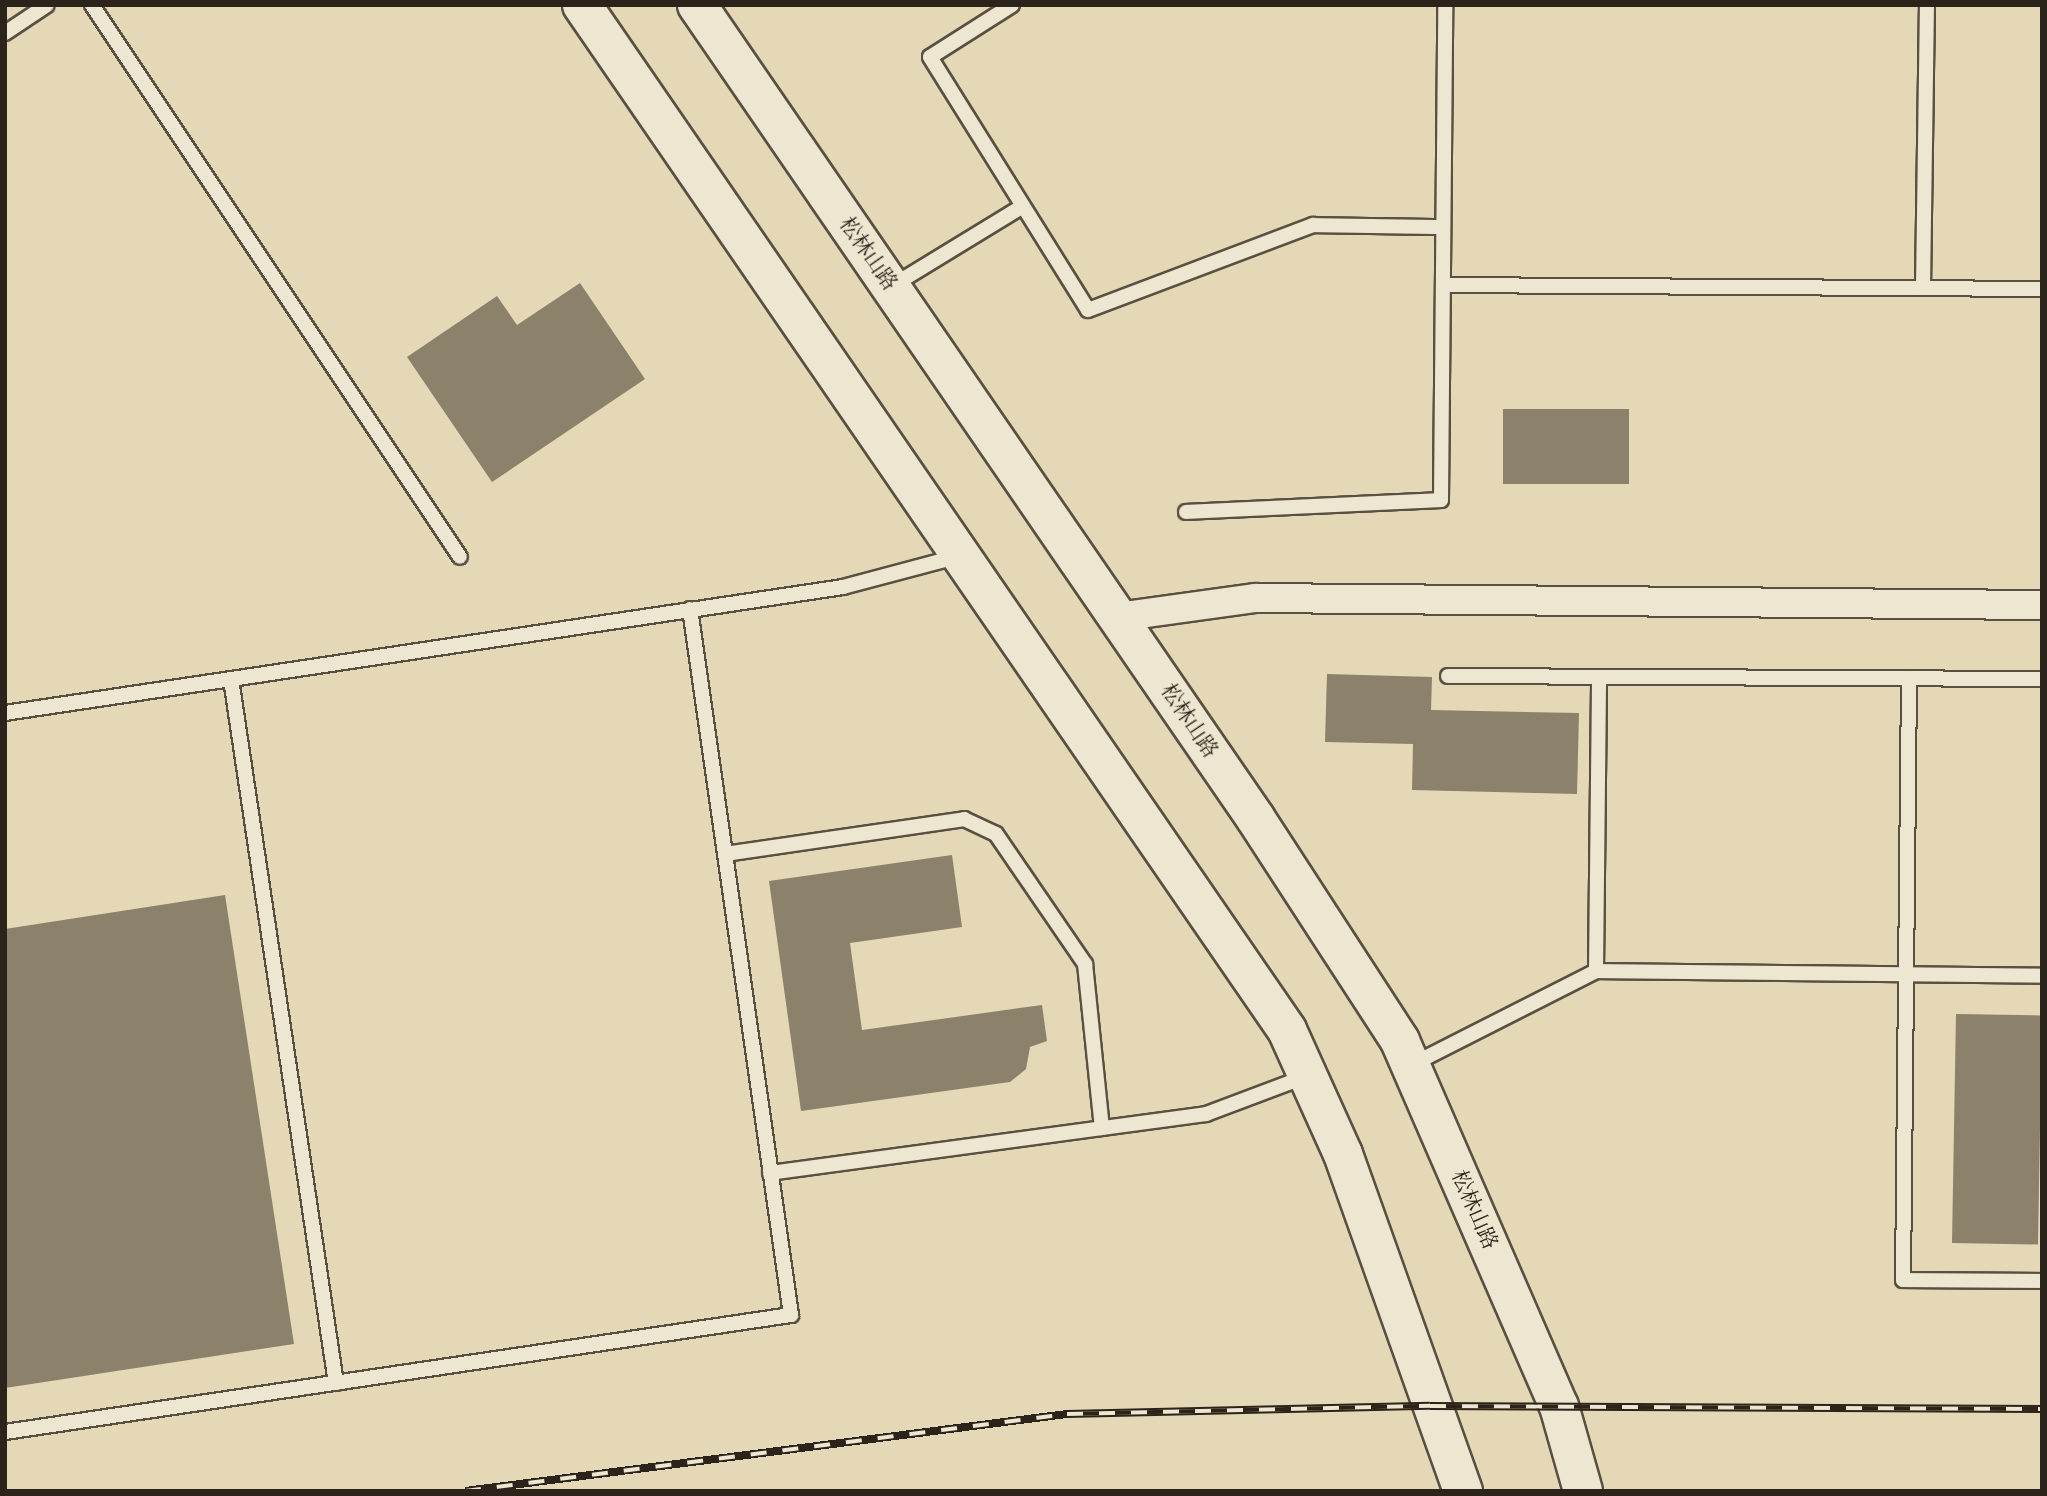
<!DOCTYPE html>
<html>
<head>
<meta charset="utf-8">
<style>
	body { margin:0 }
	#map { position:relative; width:2047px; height:1496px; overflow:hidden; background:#e4d8b6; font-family:Cardo,"Noto Serif SC",serif }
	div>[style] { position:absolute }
	.building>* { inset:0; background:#8c816b; transform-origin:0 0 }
	.roads { filter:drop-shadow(2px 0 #5a5041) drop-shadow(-2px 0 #5a5041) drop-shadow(0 2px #5a5041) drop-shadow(0 -2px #5a5041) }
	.lane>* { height:14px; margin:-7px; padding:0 7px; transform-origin:7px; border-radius:7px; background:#ede6d0 }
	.street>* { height:28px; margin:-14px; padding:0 14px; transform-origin:14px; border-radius:14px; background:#ede6d0 }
	.secondary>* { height:38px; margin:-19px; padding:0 19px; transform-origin:19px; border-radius:19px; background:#ede6d0 }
	.rail>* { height:8px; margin-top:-4px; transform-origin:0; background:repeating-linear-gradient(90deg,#ede6d0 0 16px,#2c231a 0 32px); box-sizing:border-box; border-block:2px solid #2c231a }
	span { translate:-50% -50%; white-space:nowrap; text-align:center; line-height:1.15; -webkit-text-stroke:5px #ede6d0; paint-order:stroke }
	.street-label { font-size:21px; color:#2c231a }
	.frame { position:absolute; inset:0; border:7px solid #2c231a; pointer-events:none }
</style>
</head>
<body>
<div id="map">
	<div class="building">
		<i style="clip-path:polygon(580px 283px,645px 379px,492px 482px,407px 357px,497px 296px,517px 325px)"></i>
		<i style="left:1503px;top:409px;width:126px;height:75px"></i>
		<i style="clip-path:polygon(1327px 674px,1432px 677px,1431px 710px,1579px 713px,1577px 794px,1412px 790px,1413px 744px,1325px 742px)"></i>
		<i style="clip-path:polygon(952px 855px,962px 927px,850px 943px,862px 1030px,1042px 1005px,1047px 1041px,1030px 1047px,1026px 1069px,1010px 1082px,801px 1111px,769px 881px)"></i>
		<i style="clip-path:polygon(225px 895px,294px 1344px,5px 1388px,5px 929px)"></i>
		<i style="left:1956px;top:1014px;width:86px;height:229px;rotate:1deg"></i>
	</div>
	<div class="roads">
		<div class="lane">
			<i style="left:92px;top:5px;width:663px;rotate:56.31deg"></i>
			<i style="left:1012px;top:5px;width:97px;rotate:147.6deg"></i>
			<i style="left:930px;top:57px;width:298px;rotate:58deg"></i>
			<i style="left:1088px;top:310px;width:241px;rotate:-20.7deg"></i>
			<i style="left:1313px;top:225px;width:130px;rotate:0.9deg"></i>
			<i style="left:5px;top:33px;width:50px;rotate:-33.7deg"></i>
			<i style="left:1443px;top:285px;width:599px;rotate:0.38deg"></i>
			<i style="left:892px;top:286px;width:153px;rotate:-31.4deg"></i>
			<i style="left:1923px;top:288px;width:283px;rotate:-89.2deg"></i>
			<i style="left:1186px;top:512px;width:255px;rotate:-2.7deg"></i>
			<i style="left:1441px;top:500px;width:495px;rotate:-89.5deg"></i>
			<i style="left:1448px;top:676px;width:594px;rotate:0.29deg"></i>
			<i style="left:1909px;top:678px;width:602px;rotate:90.57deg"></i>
			<i style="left:1903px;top:1280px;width:139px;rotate:0.4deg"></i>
			<i style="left:231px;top:679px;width:712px;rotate:81.52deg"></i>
			<i style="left:5px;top:713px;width:847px;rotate:-8.55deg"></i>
			<i style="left:843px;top:587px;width:117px;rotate:-14.9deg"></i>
			<i style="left:725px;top:854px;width:242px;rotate:-8.3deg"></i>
			<i style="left:964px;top:819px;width:35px;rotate:25deg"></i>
			<i style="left:996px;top:834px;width:158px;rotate:55.6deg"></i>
			<i style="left:1085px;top:964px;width:165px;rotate:84.1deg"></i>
			<i style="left:1596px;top:971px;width:294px;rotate:-89.4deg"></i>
			<i style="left:1411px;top:1065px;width:208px;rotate:-26.9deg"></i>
			<i style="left:1596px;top:971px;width:446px;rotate:0.6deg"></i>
			<i style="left:770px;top:1173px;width:440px;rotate:-7.7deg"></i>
			<i style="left:1206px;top:1114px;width:108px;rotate:-20.6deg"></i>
			<i style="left:5px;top:1432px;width:795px;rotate:-8.47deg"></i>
			<i style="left:791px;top:1315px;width:713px;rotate:-98.14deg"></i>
		</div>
		<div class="street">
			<i style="left:1118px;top:617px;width:138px;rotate:-7.9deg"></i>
			<i style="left:1255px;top:598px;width:787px;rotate:0.51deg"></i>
		</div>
		<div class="secondary">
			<i style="left:582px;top:5px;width:1244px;rotate:55.48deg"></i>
			<i style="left:1287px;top:1030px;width:136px;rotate:65.7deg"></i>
			<i style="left:1343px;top:1154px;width:358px;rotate:70.4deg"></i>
			<i style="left:697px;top:5px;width:987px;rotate:55.52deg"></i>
			<i style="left:1256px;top:819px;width:265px;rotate:57deg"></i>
			<i style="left:1400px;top:1041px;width:398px;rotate:66.5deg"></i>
			<i style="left:1559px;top:1406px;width:88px;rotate:74.2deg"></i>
		</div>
	</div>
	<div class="rail">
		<i style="left:465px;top:1491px;width:607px;rotate:-7.29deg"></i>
		<i style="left:1067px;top:1414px;width:363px;rotate:-1.3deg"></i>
		<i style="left:1430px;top:1406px;width:612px;rotate:0.28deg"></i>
	</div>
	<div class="street-label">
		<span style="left:868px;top:254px;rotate:55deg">松林山路</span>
		<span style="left:1189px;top:721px;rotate:56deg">松林山路</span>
		<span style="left:1474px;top:1210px;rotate:66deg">松林山路</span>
	</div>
	<div class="frame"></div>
</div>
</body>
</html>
